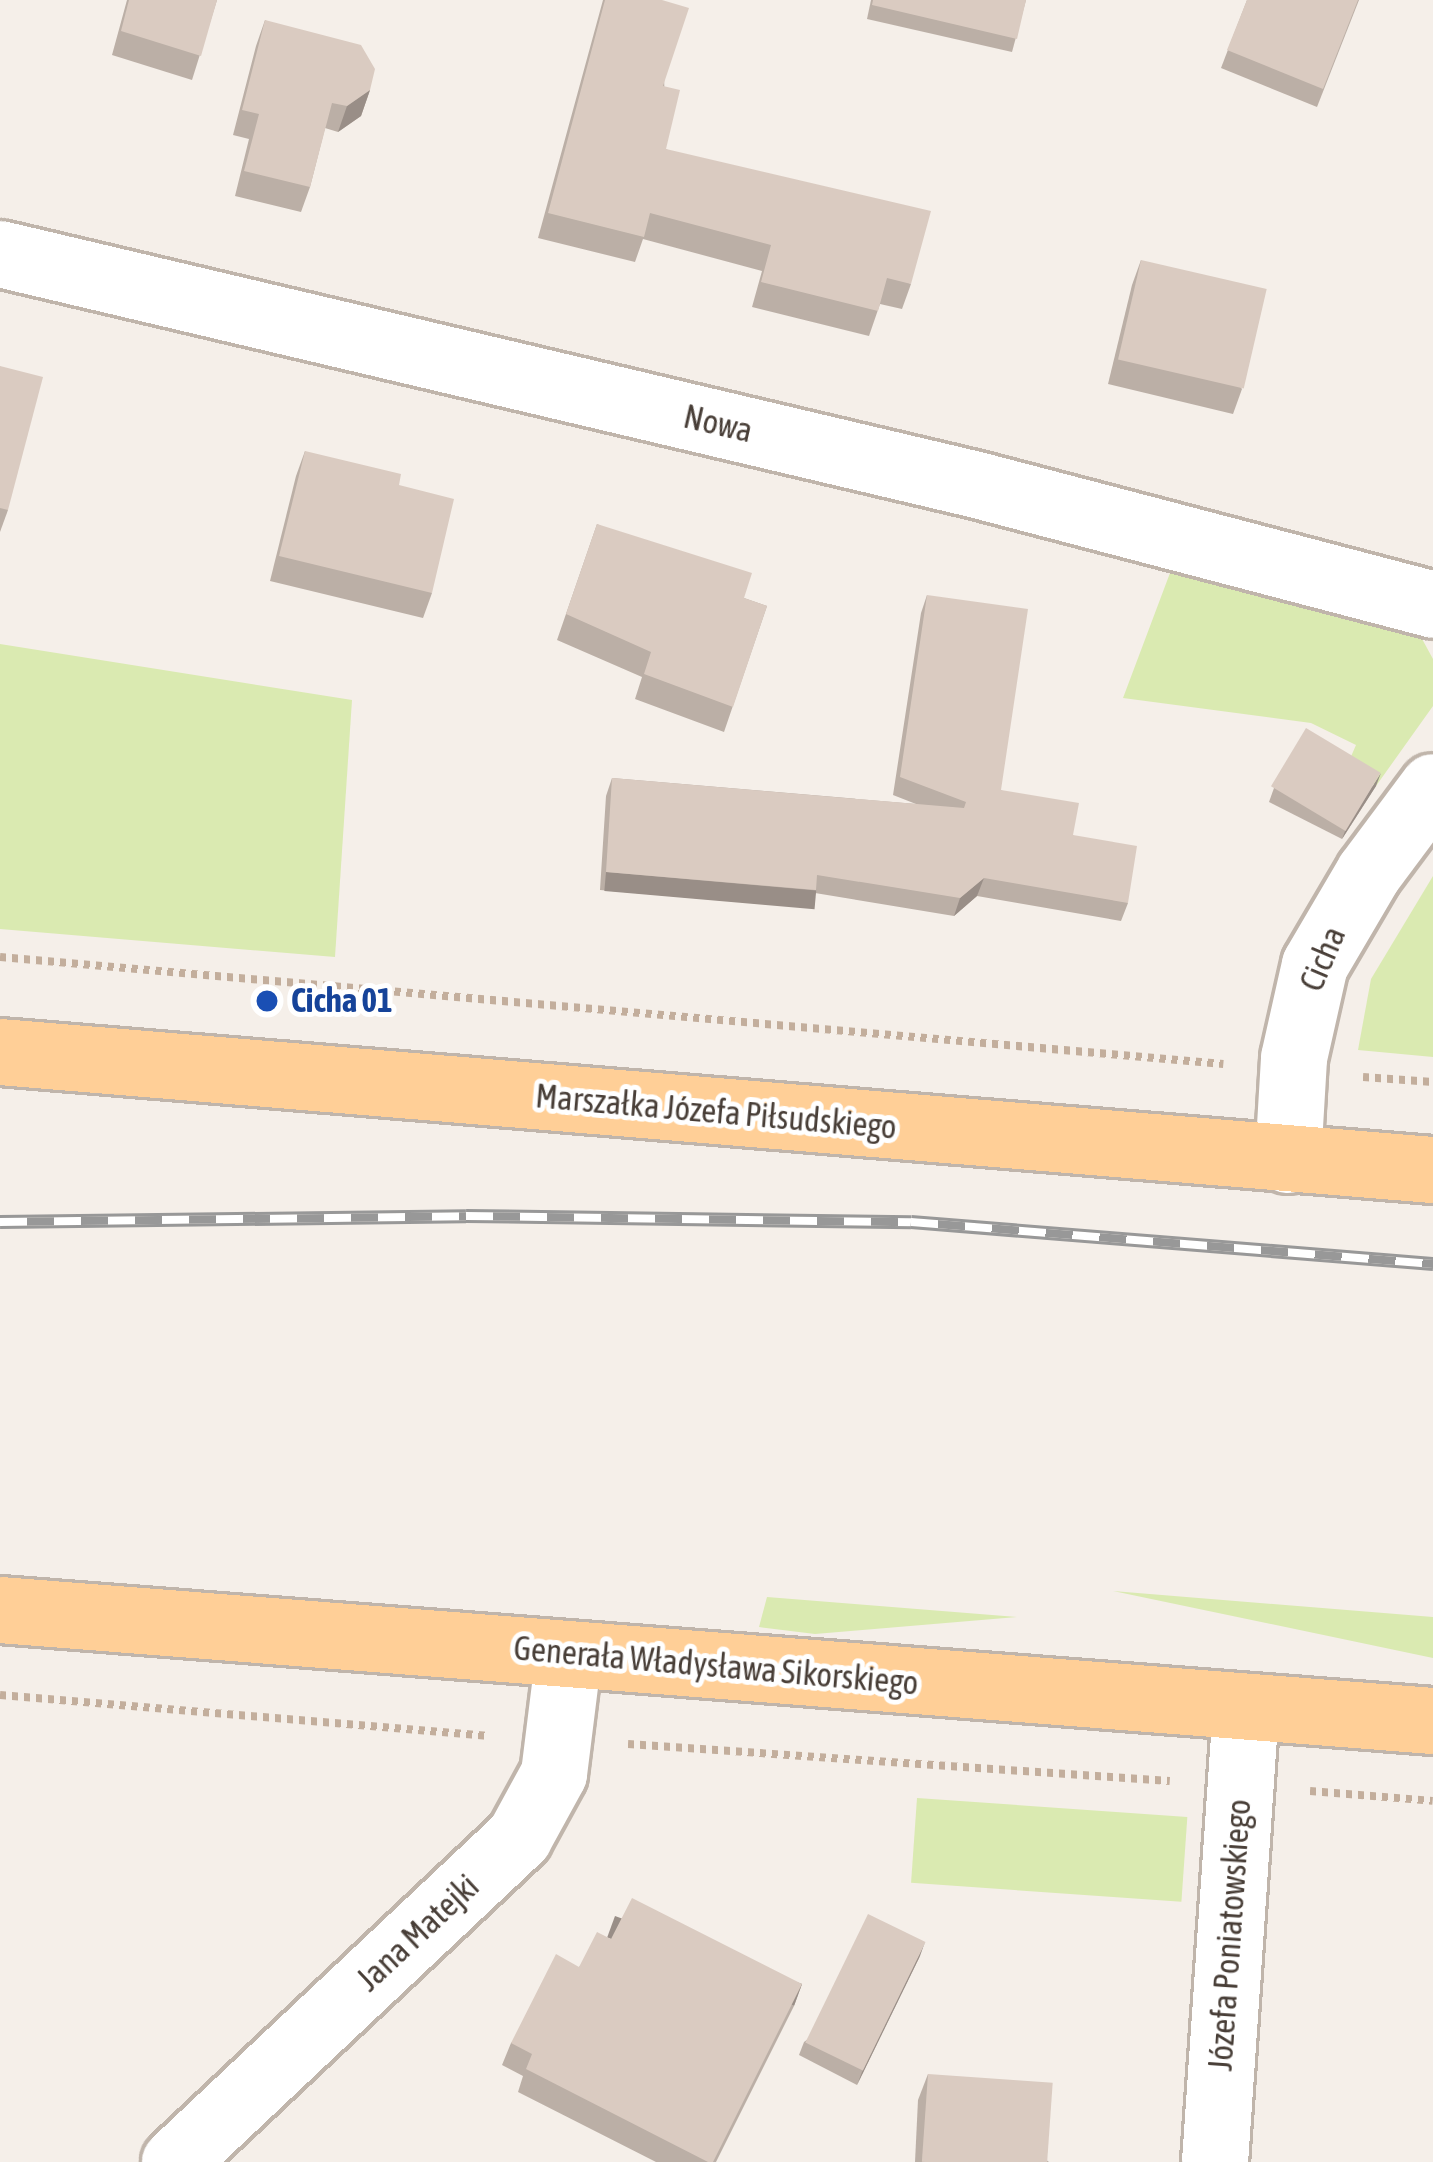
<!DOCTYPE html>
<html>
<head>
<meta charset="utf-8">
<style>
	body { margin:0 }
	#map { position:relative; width:1433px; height:2162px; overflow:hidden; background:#f5efe9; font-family:"Asap Condensed",sans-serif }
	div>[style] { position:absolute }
	.green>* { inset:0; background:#daeab1; transform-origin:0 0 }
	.path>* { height:8px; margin-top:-4px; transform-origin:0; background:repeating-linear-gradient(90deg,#c3ae9c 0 6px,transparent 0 12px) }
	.roads { filter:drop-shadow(3px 0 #c0b5ab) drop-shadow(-3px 0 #c0b5ab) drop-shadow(0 3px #c0b5ab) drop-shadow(0 -3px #c0b5ab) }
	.minor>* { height:66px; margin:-33px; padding:0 33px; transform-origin:33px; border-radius:33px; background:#fff }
	.major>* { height:66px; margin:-33px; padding:0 33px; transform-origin:33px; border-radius:33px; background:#ffcf97 }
	.rail>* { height:14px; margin-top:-7px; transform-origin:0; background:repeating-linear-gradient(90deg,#fff 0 27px,#989898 0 54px); box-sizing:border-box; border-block:3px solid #989898 }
	.wall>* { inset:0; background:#bbafa6 }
	.shaded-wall>* { inset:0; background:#998e87; transform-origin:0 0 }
	.building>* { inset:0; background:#dacbc1; transform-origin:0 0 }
	.dots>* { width:33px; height:33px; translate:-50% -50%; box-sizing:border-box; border:6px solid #fff; border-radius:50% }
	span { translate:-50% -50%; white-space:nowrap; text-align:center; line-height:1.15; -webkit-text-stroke:10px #fff; paint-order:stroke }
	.street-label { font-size:33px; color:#483e37 }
	.transit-label { font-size:33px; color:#164399; font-weight:700 }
	.left { translate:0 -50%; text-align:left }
</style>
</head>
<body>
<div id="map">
	<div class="green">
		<i style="clip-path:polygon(1170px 573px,1421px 637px,1433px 659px,1433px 706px,1376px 786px,1346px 768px,1356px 745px,1311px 723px,1123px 698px)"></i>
		<i style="clip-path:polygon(0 644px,352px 700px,335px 957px,0 929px)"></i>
		<i style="clip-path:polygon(1433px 876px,1433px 1057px,1358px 1050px,1371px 979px)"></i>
		<i style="clip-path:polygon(1113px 1591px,1433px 1617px,1433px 1658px)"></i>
		<i style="clip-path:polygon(767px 1597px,1017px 1617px,815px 1634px,759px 1627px)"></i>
		<i style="left:917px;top:1798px;width:271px;height:85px;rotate:4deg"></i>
	</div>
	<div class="path">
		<i style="left:0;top:957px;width:1228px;rotate:5deg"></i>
		<i style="left:1363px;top:1077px;width:70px;rotate:4.1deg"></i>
		<i style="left:0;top:1695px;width:491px;rotate:4.8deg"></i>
		<i style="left:628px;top:1744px;width:543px;rotate:3.91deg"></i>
		<i style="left:1310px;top:1791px;width:123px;rotate:4.6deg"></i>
	</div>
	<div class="roads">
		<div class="minor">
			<i style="left:0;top:254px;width:1004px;rotate:13.3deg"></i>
			<i style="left:977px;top:485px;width:472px;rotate:14.7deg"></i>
			<i style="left:1288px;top:1160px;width:102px;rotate:-86.6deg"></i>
			<i style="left:1294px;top:1058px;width:95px;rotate:-77.3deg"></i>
			<i style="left:1315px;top:965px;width:107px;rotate:-59.6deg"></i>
			<i style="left:1369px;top:873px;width:107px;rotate:-53.3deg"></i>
			<i style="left:175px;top:2162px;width:473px;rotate:-43.3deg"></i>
			<i style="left:519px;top:1838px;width:73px;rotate:-61.3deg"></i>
			<i style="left:554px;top:1774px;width:121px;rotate:-82.9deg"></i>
			<i style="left:1215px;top:2162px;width:455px;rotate:-86.1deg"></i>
		</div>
		<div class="major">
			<i style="left:0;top:1052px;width:1438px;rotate:4.71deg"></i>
			<i style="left:0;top:1610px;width:1437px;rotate:4.43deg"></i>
		</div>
	</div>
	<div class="rail">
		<i style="left:0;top:1222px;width:466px;rotate:-0.7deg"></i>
		<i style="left:466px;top:1216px;width:445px;rotate:0.8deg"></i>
		<i style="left:911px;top:1222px;width:524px;rotate:4.6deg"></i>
	</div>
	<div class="wall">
		<i style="clip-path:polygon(127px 0,217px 0,192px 80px,112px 55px)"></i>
		<i style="clip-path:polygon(603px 0,662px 0,666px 149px,911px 284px,902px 309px,880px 304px,869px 336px,752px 307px,762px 271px,643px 239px,635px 262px,538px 238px)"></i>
		<i style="clip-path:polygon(871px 0,1026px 0,1012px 52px,867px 19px)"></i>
		<i style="clip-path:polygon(1247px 0,1359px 0,1317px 107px,1221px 68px)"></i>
		<i style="clip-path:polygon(265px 20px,370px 90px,361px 116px,338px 132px,325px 128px,310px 187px,301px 212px,235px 196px,249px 139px,233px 135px,256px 46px)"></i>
		<i style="clip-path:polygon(1141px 260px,1242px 389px,1233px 414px,1108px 384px,1132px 285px)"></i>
		<i style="clip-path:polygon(0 366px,8px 510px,0 532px)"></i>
		<i style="clip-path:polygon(305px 451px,432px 593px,423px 618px,270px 581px,296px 476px)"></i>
		<i style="clip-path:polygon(597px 524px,744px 598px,767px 606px,724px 732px,635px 699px,642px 677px,557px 640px)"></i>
		<i style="clip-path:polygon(927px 595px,1001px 790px,1073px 835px,1128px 903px,1121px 921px,977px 896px,954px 916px,815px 893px,810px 908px,600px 890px,606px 796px,612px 778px,916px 804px,893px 795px,921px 613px)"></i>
		<i style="clip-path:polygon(1376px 786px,1342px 839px,1269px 802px,1274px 788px)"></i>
		<i style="clip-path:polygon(611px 1939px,802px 1984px,794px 2006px,716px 2162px,656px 2162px,518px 2092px,523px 2076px,502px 2065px,511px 2043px,579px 1967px)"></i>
		<i style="clip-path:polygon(920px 1956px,857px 2085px,799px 2055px,804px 2042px)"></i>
		<i style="clip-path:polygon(928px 2074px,1049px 2162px,915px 2162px,918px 2100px)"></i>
	</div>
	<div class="shaded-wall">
		<i style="clip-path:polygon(370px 90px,361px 116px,338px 132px,347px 106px)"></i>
		<i style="clip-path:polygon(1381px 773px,1376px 786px,1342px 839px,1347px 826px)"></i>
		<i style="left:606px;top:872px;width:211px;height:19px;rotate:5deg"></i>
		<i style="clip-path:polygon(984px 878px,977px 896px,954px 916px,960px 898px)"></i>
		<i style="clip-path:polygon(925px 1942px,920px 1956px,857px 2085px,862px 2072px)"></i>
		<i style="left:802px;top:1984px;width:23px;height:199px;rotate:110deg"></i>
	</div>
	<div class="building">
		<i style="clip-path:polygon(129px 0,217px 0,201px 56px,121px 31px)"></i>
		<i style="clip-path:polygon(605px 0,662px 0,689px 8px,663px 86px,680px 90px,666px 149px,931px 211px,911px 284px,887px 278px,878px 311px,761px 282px,771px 245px,650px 213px,644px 237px,548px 213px)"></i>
		<i style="clip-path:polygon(873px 0,1026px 0,1017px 39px,872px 5px)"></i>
		<i style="clip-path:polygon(1247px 0,1358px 0,1323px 89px,1227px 50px)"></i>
		<i style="clip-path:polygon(265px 20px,361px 45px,375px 69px,370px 90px,347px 106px,332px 103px,310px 187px,244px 171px,259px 114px,242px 110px)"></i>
		<i style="left:1141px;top:260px;width:129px;height:102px;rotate:13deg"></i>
		<i style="clip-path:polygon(0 366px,43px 377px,8px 510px,0 508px)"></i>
		<i style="clip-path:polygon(305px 451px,401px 474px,399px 485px,454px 499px,432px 593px,279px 556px)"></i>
		<i style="clip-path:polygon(597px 524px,752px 573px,744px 598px,767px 606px,733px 707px,644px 674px,651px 652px,566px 614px)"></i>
		<i style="clip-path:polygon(927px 595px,1028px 609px,1001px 790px,1079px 803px,1073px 835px,1137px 846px,1128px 903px,984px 878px,960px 898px,817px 875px,816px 890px,606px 872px,612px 778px,964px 808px,966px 802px,900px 777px)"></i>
		<i style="left:1306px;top:728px;width:87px;height:68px;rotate:31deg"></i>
		<i style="clip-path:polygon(632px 1898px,802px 1984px,713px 2162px,708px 2162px,526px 2069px,532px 2054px,511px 2043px,556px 1954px,579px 1967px,597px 1932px,611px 1939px)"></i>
		<i style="left:868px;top:1914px;width:64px;height:143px;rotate:26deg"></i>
		<i style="left:928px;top:2074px;width:125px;height:88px;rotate:4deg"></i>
	</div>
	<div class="dots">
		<i style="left:267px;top:1001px;background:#1a4fb4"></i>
	</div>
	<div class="street-label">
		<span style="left:718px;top:424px;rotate:13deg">Nowa</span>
		<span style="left:1323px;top:959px;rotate:-67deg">Cicha</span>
		<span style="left:716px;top:1112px;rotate:5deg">Marszałka Józefa Piłsudskiego</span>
		<span style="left:716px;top:1666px;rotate:5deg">Generała Władysława Sikorskiego</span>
		<span style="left:418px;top:1933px;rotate:-43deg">Jana Matejki</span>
		<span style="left:1230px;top:1935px;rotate:-86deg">Józefa Poniatowskiego</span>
	</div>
	<div class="transit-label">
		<span class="left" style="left:291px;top:1001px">Cicha 01</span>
	</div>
</div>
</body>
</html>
